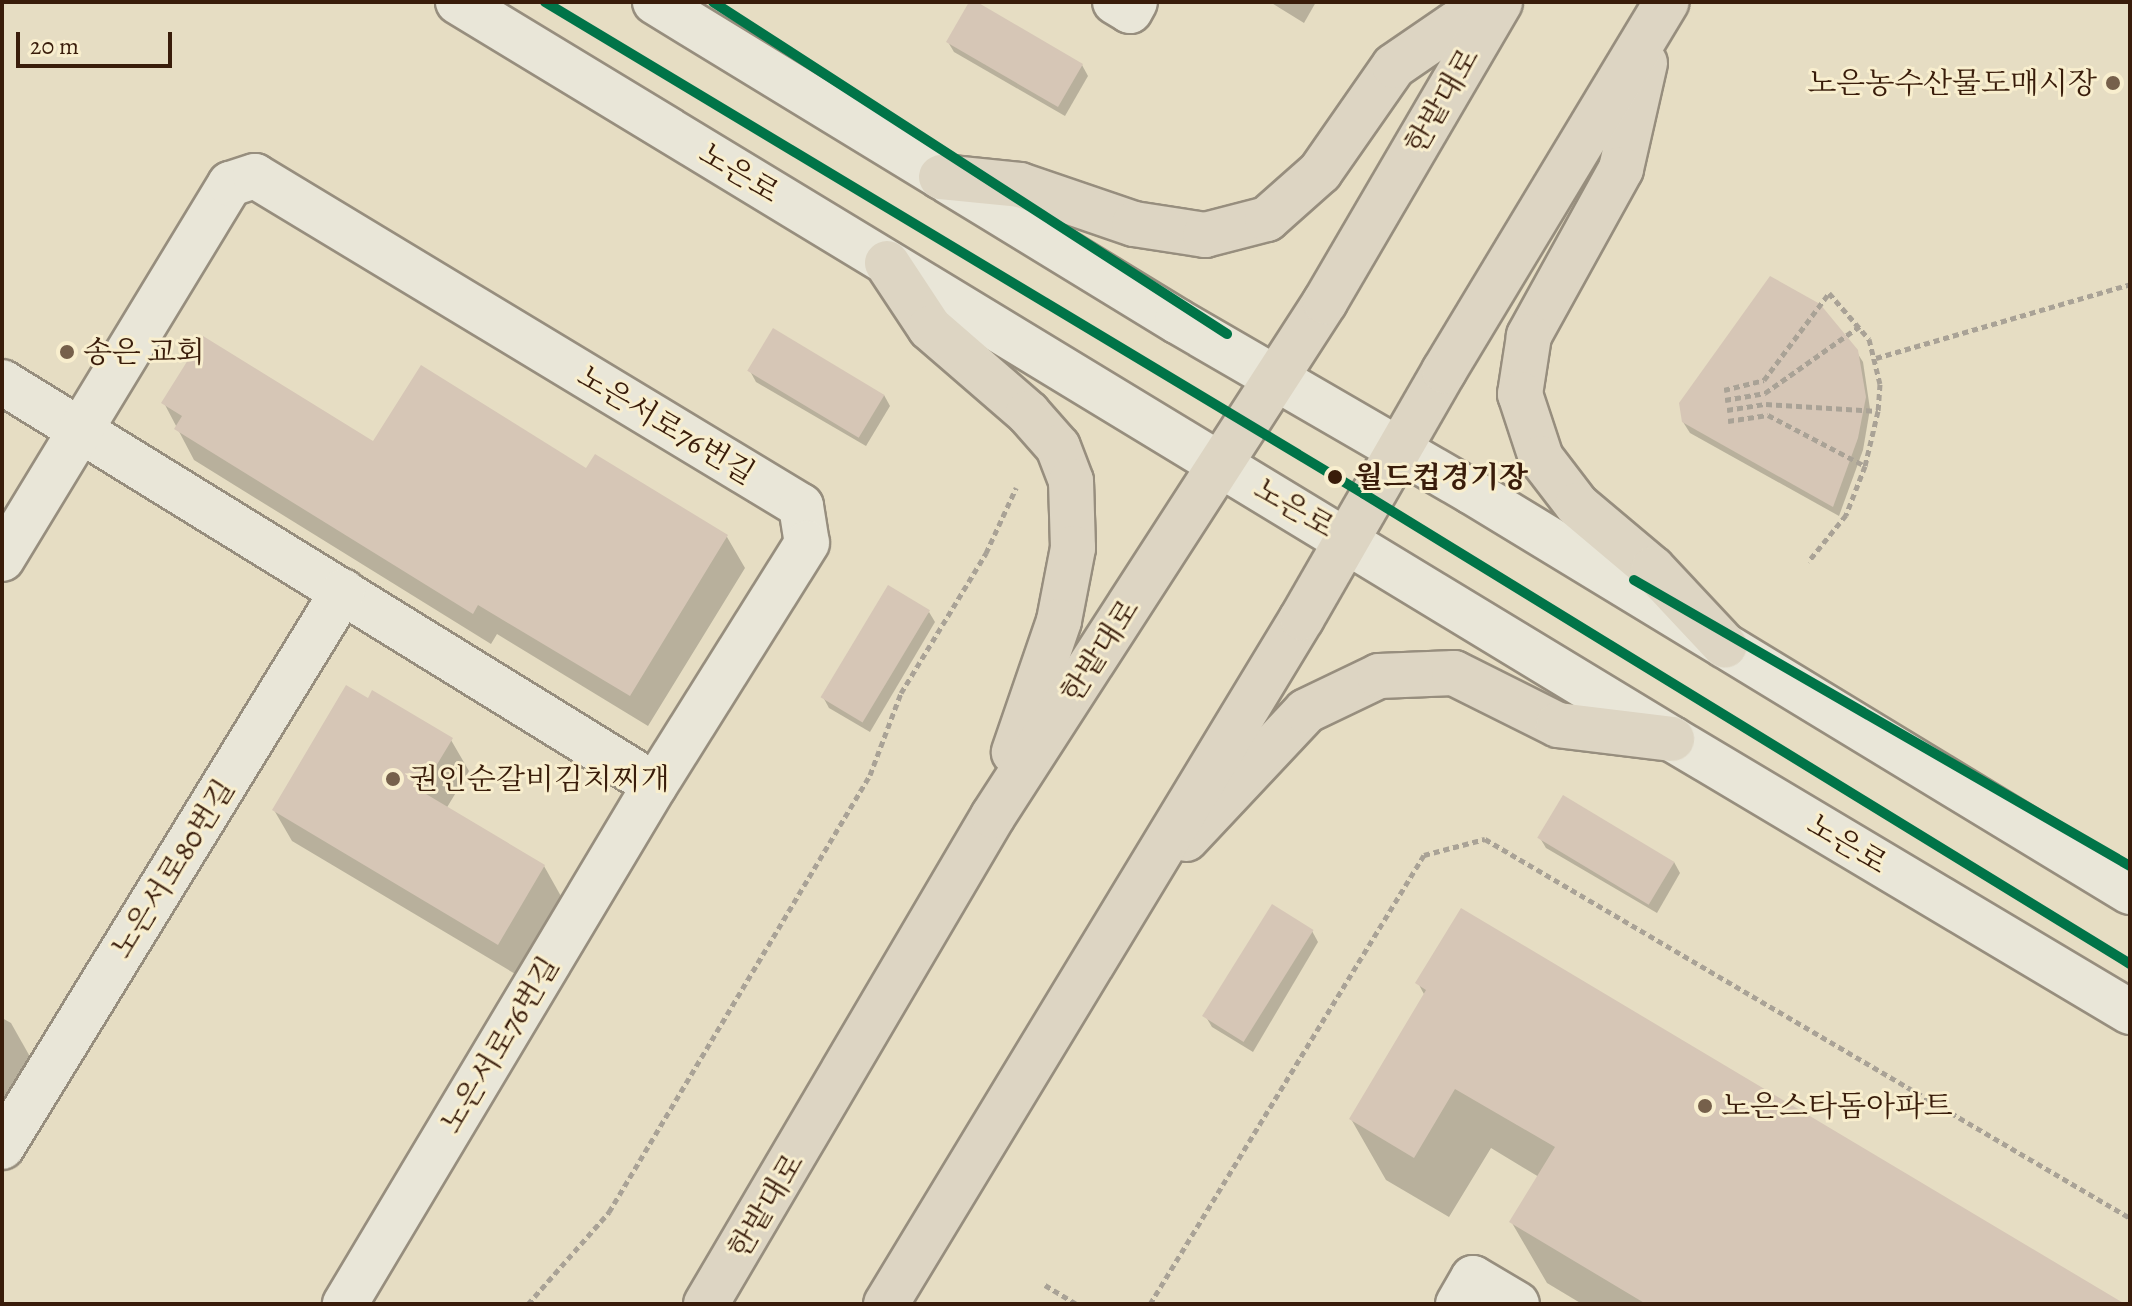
<!DOCTYPE html>
<html>
<head>
<meta charset="utf-8">
<style>
	body { margin:0 }
	#map { position:relative; width:2132px; height:1306px; overflow:hidden; background:#e6ddc3; font-family:Alegreya,"Noto Serif KR",serif }
	div>[style] { position:absolute }
	.shadow>* { inset:0; background:#0003 }
	.building>* { inset:0; background:#d6c6b6; transform-origin:0 0 }
	.path>* { height:5px; margin-top:-2.5px; transform-origin:0; background:repeating-linear-gradient(90deg,#a9a296 0 6px,transparent 0 10px) }
	.roads { filter:drop-shadow(2px 0 #978e7e) drop-shadow(-2px 0 #978e7e) drop-shadow(0 2px #978e7e) drop-shadow(0 -2px #978e7e) }
	.street>* { height:44px; margin:-22px; padding:0 22px; transform-origin:22px; border-radius:22px; background:#e9e6d8 }
	.secondary>* { height:44px; margin:-22px; padding:0 22px; transform-origin:22px; border-radius:22px; background:#e9e6d8 }
	.primary>* { height:44px; margin:-22px; padding:0 22px; transform-origin:22px; border-radius:22px; background:#ddd5c3 }
	.metro-1>* { height:10px; margin:-5px; padding:0 5px; transform-origin:5px; border-radius:5px; background:#007448 }
	.dots>* { width:22px; height:22px; translate:-50% -50%; box-sizing:border-box; border:4px solid #f8eece; border-radius:50% }
	span { translate:-50% -50%; white-space:nowrap; text-align:center; line-height:1.15; -webkit-text-stroke:6px #f8eece; paint-order:stroke }
	.poi-label { font-size:30px; color:#391c0a }
	.right { translate:-100% -50%; text-align:right }
	.left { translate:0 -50%; text-align:left }
	.street-label { font-size:30px; color:#391c0a }
	.stop-label { font-size:30px; color:#391c0a; font-weight:700 }
	.frame { position:absolute; inset:0; border:4px solid #391c0a; pointer-events:none }
	.scale { position:absolute; left:16px; top:32px; width:156px; height:36px; box-sizing:border-box; border:4px solid #391c0a; border-top:0; padding-left:10px; font-size:24px; line-height:28px; white-space:nowrap; color:#391c0a; -webkit-text-stroke:6px #f8eece; paint-order:stroke }
</style>
</head>
<body>
<div id="map">
	<div class="shadow">
		<i style="clip-path:polygon(973px 2px,1082px 65px,1088px 76px,1065px 116px,954px 52px,948px 42px)"></i>
		<i style="clip-path:polygon(1270px 2px,1316px 2px,1304px 23px)"></i>
		<i style="clip-path:polygon(1856px 351px,1863px 362px,1870px 409px,1863px 450px,1839px 516px,1690px 433px,1683px 422px)"></i>
		<i style="clip-path:polygon(750px 371px,884px 395px,890px 406px,866px 446px,756px 382px)"></i>
		<i style="clip-path:polygon(164px 403px,373px 444px,587px 471px,727px 537px,745px 568px,648px 726px,497px 634px,491px 644px,194px 460px)"></i>
		<i style="clip-path:polygon(929px 612px,935px 622px,870px 732px,829px 708px,823px 697px)"></i>
		<i style="clip-path:polygon(451px 740px,469px 771px,446px 809px,544px 866px,562px 898px,517px 975px,292px 841px,274px 810px)"></i>
		<i style="clip-path:polygon(1540px 838px,1674px 862px,1680px 873px,1657px 913px,1546px 848px)"></i>
		<i style="clip-path:polygon(1312px 931px,1318px 942px,1253px 1052px,1212px 1027px,1206px 1017px)"></i>
		<i style="clip-path:polygon(1418px 983px,2097px 1304px,1582px 1304px,1547px 1283px,1512px 1223px,1539px 1177px,1491px 1148px,1449px 1217px,1386px 1180px,1351px 1119px,1425px 996px)"></i>
		<i style="clip-path:polygon(2px 1018px,11px 1023px,33px 1062px,2px 1113px)"></i>
	</div>
	<div class="building">
		<i style="clip-path:polygon(969px 2px,977px 2px,1083px 64px,1058px 107px,946px 42px)"></i>
		<i style="clip-path:polygon(1770px 276px,1820px 304px,1858px 350px,1866px 397px,1858px 438px,1833px 507px,1682px 422px,1679px 403px)"></i>
		<i style="left:773px;top:328px;width:130px;height:50px;rotate:31deg"></i>
		<i style="clip-path:polygon(203px 336px,373px 441px,421px 365px,586px 468px,595px 454px,728px 535px,630px 696px,478px 605px,473px 614px,174px 429px,182px 416px,161px 403px)"></i>
		<i style="left:888px;top:585px;width:49px;height:131px;rotate:31deg"></i>
		<i style="clip-path:polygon(346px 685px,368px 698px,372px 690px,453px 738px,421px 791px,545px 865px,498px 945px,272px 810px)"></i>
		<i style="left:1563px;top:795px;width:130px;height:50px;rotate:31deg"></i>
		<i style="left:1272px;top:904px;width:49px;height:132px;rotate:32deg"></i>
		<i style="clip-path:polygon(1461px 908px,2125px 1304px,1646px 1304px,1509px 1222px,1555px 1147px,1455px 1089px,1414px 1158px,1349px 1119px,1426px 990px,1415px 983px)"></i>
	</div>
	<div class="path">
		<i style="left:1876px;top:358px;width:265px;rotate:-16.2deg"></i>
		<i style="left:1724px;top:390px;width:41px;rotate:-14deg"></i>
		<i style="left:1764px;top:380px;width:109px;rotate:-53.2deg"></i>
		<i style="left:1829px;top:293px;width:61px;rotate:49deg"></i>
		<i style="left:1869px;top:339px;width:46px;rotate:76.3deg"></i>
		<i style="left:1880px;top:384px;width:27px;rotate:94deg"></i>
		<i style="left:1878px;top:411px;width:57px;rotate:103.3deg"></i>
		<i style="left:1865px;top:466px;width:53px;rotate:111.2deg"></i>
		<i style="left:1846px;top:515px;width:60px;rotate:129deg"></i>
		<i style="left:1725px;top:400px;width:41px;rotate:-9.9deg"></i>
		<i style="left:1765px;top:393px;width:116px;rotate:-35.2deg"></i>
		<i style="left:1727px;top:410px;width:39px;rotate:-9deg"></i>
		<i style="left:1766px;top:404px;width:112px;rotate:3.6deg"></i>
		<i style="left:1728px;top:421px;width:40px;rotate:-8.5deg"></i>
		<i style="left:1768px;top:415px;width:110px;rotate:27.7deg"></i>
		<i style="left:1045px;top:1285px;width:37px;rotate:31deg"></i>
		<i style="left:528px;top:1304px;width:123px;rotate:-48.6deg"></i>
		<i style="left:609px;top:1212px;width:509px;rotate:-59.15deg"></i>
		<i style="left:870px;top:775px;width:88px;rotate:-69.3deg"></i>
		<i style="left:901px;top:693px;width:164px;rotate:-58.7deg"></i>
		<i style="left:986px;top:553px;width:72px;rotate:-65.2deg"></i>
		<i style="left:1150px;top:1304px;width:526px;rotate:-58.61deg"></i>
		<i style="left:1424px;top:855px;width:63px;rotate:-14.7deg"></i>
		<i style="left:1485px;top:839px;width:748px;rotate:30.44deg"></i>
	</div>
	<div class="roads">
		<div class="street">
			<i style="left:1115px;top:2px;width:17px;rotate:31deg"></i>
			<i style="left:1130px;top:11px;width:10px;rotate:-61deg"></i>
			<i style="left:2px;top:382px;width:767px;rotate:31.68deg"></i>
			<i style="left:2px;top:559px;width:439px;rotate:-58.7deg"></i>
			<i style="left:230px;top:184px;width:26px;rotate:-18deg"></i>
			<i style="left:255px;top:176px;width:638px;rotate:31.15deg"></i>
			<i style="left:801px;top:506px;width:37px;rotate:81deg"></i>
			<i style="left:807px;top:543px;width:286px;rotate:122.1deg"></i>
			<i style="left:655px;top:785px;width:605px;rotate:120.85deg"></i>
			<i style="left:2px;top:1147px;width:652px;rotate:-58.48deg"></i>
			<i style="left:1458px;top:1304px;width:30px;rotate:-60deg"></i>
			<i style="left:1473px;top:1278px;width:51px;rotate:30.6deg"></i>
		</div>
		<div class="secondary">
			<i style="left:458px;top:2px;width:1420px;rotate:31.26deg"></i>
			<i style="left:1672px;top:739px;width:533px;rotate:30.8deg"></i>
			<i style="left:655px;top:2px;width:612px;rotate:31.43deg"></i>
			<i style="left:1177px;top:321px;width:341px;rotate:30.1deg"></i>
			<i style="left:1472px;top:492px;width:770px;rotate:31.3deg"></i>
		</div>
		<div class="primary">
			<i style="left:1645px;top:63px;width:109px;rotate:102.8deg"></i>
			<i style="left:1621px;top:169px;width:191px;rotate:118.9deg"></i>
			<i style="left:1529px;top:336px;width:59px;rotate:98.8deg"></i>
			<i style="left:1520px;top:394px;width:67px;rotate:71.8deg"></i>
			<i style="left:1541px;top:458px;width:59px;rotate:52.5deg"></i>
			<i style="left:1577px;top:505px;width:99px;rotate:40.1deg"></i>
			<i style="left:1653px;top:569px;width:105px;rotate:46.9deg"></i>
			<i style="left:941px;top:177px;width:79px;rotate:5.8deg"></i>
			<i style="left:1020px;top:185px;width:120px;rotate:18.9deg"></i>
			<i style="left:1134px;top:224px;width:72px;rotate:8.8deg"></i>
			<i style="left:1205px;top:235px;width:64px;rotate:-14.5deg"></i>
			<i style="left:1267px;top:219px;width:71px;rotate:-41.6deg"></i>
			<i style="left:1320px;top:172px;width:129px;rotate:-55.1deg"></i>
			<i style="left:1394px;top:66px;width:113px;rotate:-34.5deg"></i>
			<i style="left:887px;top:263px;width:78px;rotate:56.5deg"></i>
			<i style="left:930px;top:328px;width:130px;rotate:40.9deg"></i>
			<i style="left:1028px;top:413px;width:45px;rotate:48.6deg"></i>
			<i style="left:1058px;top:447px;width:36px;rotate:69deg"></i>
			<i style="left:1071px;top:481px;width:67px;rotate:88.3deg"></i>
			<i style="left:1073px;top:548px;width:74px;rotate:100.9deg"></i>
			<i style="left:1059px;top:621px;width:139px;rotate:109deg"></i>
			<i style="left:1186px;top:839px;width:175px;rotate:-46.8deg"></i>
			<i style="left:1306px;top:711px;width:81px;rotate:-25.6deg"></i>
			<i style="left:1379px;top:676px;width:75px;rotate:-2.3deg"></i>
			<i style="left:1454px;top:673px;width:116px;rotate:26.6deg"></i>
			<i style="left:1558px;top:725px;width:115px;rotate:7deg"></i>
			<i style="left:706px;top:1304px;width:566px;rotate:-59.54deg"></i>
			<i style="left:993px;top:816px;width:612px;rotate:-57.14deg"></i>
			<i style="left:1325px;top:302px;width:347px;rotate:-59.7deg"></i>
			<i style="left:886px;top:1304px;width:802px;rotate:-58.77deg"></i>
			<i style="left:1302px;top:618px;width:285px;rotate:-60.1deg"></i>
			<i style="left:1444px;top:371px;width:431px;rotate:-58.9deg"></i>
		</div>
	</div>
	<div class="metro-1">
		<i style="left:545px;top:2px;width:955px;rotate:30.99deg"></i>
		<i style="left:1364px;top:494px;width:899px;rotate:31.53deg"></i>
		<i style="left:713px;top:2px;width:612px;rotate:32.86deg"></i>
		<i style="left:1634px;top:580px;width:573px;rotate:29.97deg"></i>
	</div>
	<div class="dots">
		<i style="left:2113px;top:83px;background:#76604b"></i>
		<i style="left:67px;top:352px;background:#76604b"></i>
		<i style="left:1335px;top:477px;background:#391c0a"></i>
		<i style="left:393px;top:779px;background:#76604b"></i>
		<i style="left:1705px;top:1106px;background:#76604b"></i>
	</div>
	<div class="poi-label">
		<span class="right" style="left:2097px;top:83px">노은농수산물도매시장</span>
		<span class="left" style="left:83px;top:352px">송은 교회</span>
		<span class="left" style="left:409px;top:779px">권인순갈비김치찌개</span>
		<span class="left" style="left:1721px;top:1106px">노은스타돔아파트</span>
	</div>
	<div class="street-label">
		<span style="left:1442px;top:101px;rotate:-60deg">한밭대로</span>
		<span style="left:739px;top:173px;rotate:31deg">노은로</span>
		<span style="left:666px;top:425px;rotate:31deg">노은서로76번길</span>
		<span style="left:1294px;top:508px;rotate:30deg">노은로</span>
		<span style="left:1100px;top:651px;rotate:-57deg">한밭대로</span>
		<span style="left:1847px;top:844px;rotate:31deg">노은로</span>
		<span style="left:173px;top:869px;rotate:-58deg">노은서로80번길</span>
		<span style="left:500px;top:1045px;rotate:-59deg">노은서로76번길</span>
		<span style="left:766px;top:1206px;rotate:-59deg">한밭대로</span>
	</div>
	<div class="stop-label">
		<span class="left" style="left:1354px;top:477px">월드컵경기장</span>
	</div>
	<div class="frame"></div>
	<div class="scale">20 m</div>
</div>
</body>
</html>
